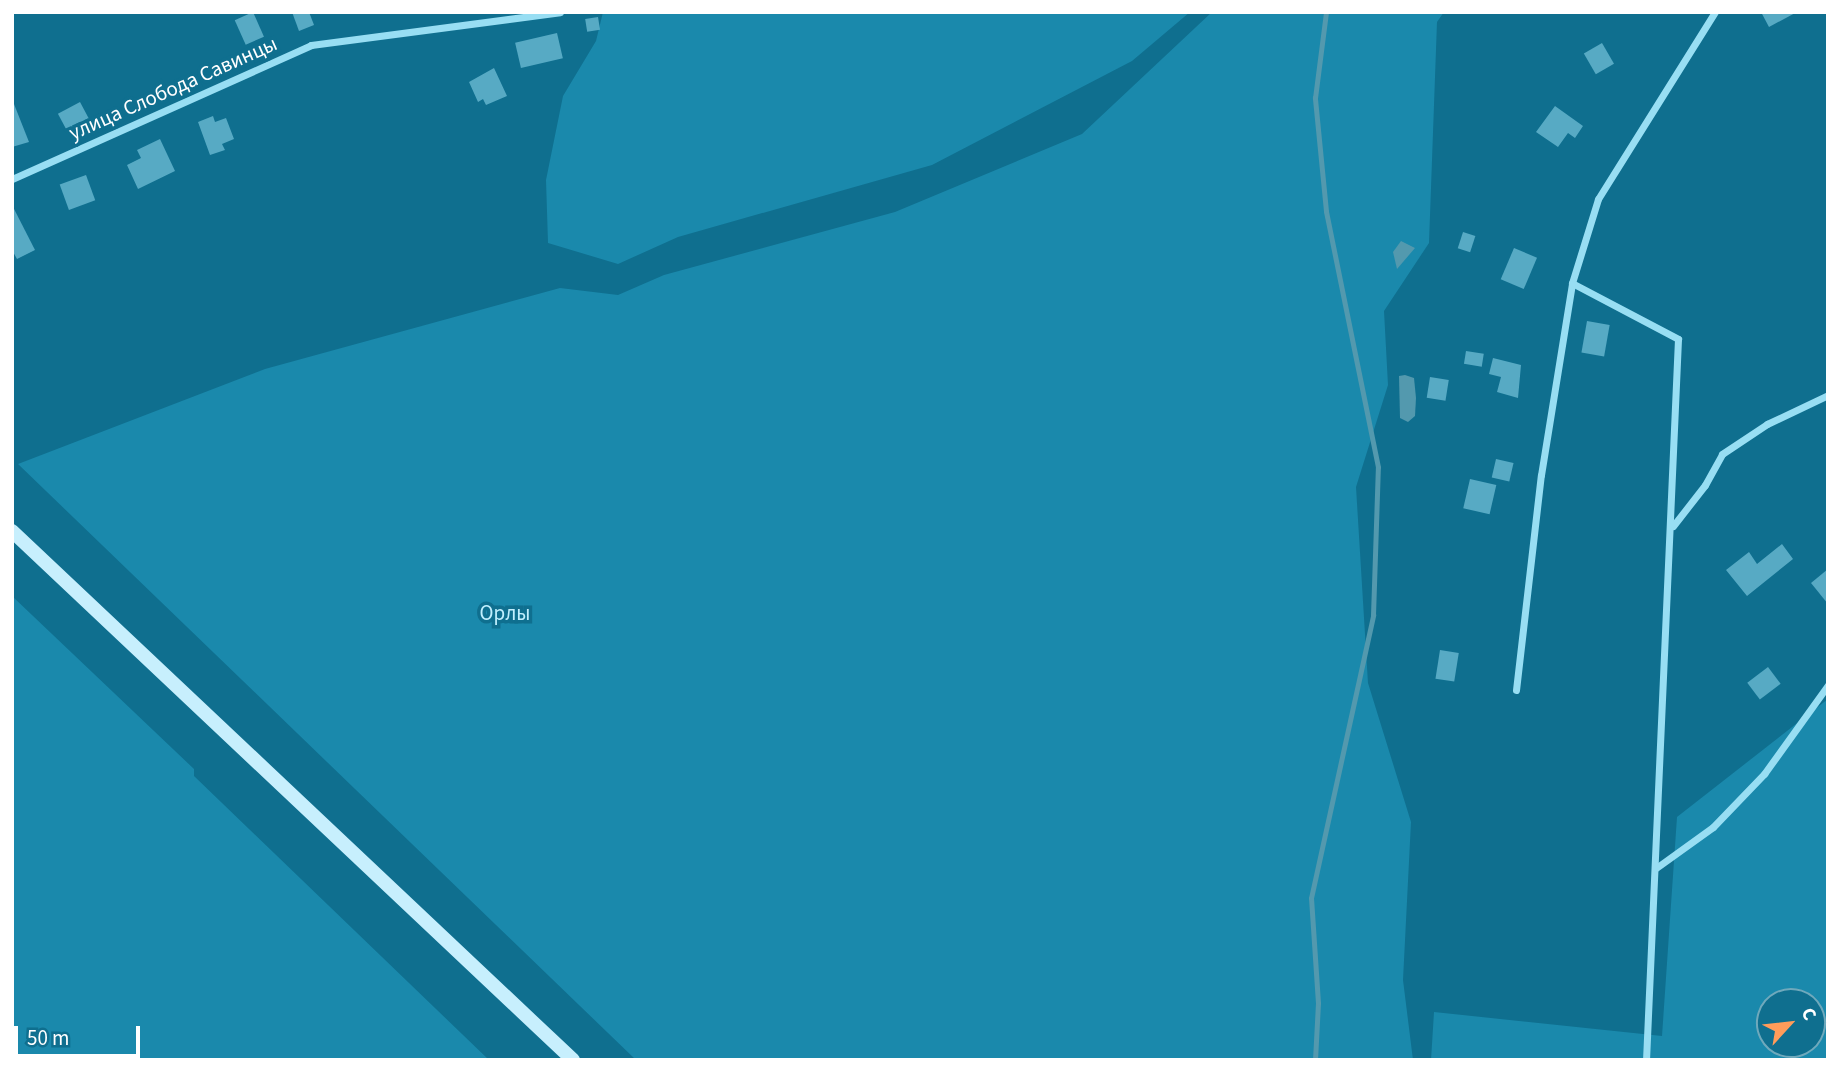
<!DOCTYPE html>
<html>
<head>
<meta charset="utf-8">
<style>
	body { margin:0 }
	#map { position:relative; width:1840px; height:1072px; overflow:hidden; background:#0f6f8f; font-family:"Source Sans 3",sans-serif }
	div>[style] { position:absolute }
	.green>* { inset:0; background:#1a89ac }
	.water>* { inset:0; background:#5399ae }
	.stream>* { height:5px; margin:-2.5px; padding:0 2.5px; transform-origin:2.5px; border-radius:2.5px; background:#5399ae }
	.building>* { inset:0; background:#57aac4; transform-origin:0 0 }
	.minor>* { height:7px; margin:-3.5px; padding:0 3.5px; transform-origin:3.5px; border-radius:3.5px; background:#98def3 }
	.secondary>* { height:14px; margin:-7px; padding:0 7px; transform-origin:7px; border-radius:7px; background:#c7effd }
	span { translate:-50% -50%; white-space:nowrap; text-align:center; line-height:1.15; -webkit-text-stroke:7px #0f6f8f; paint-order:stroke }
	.street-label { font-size:21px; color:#fff }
	.park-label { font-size:21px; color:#c0effe }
	.frame { position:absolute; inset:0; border:14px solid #fff; pointer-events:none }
	.north { position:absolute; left:1756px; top:988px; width:70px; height:70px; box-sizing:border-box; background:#0f6f8f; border:2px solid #6fa9bc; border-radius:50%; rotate:63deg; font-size:19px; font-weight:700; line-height:28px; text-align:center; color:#fff }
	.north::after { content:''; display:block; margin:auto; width:24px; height:32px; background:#ff9c5a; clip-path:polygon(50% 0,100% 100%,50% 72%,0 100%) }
	.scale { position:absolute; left:14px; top:1026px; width:126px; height:32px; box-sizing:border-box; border:4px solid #fff; border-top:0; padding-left:9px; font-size:21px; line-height:24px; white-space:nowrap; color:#fff; -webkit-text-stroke:5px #0f6f8f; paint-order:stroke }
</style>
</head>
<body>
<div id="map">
	<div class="green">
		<i style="clip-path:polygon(603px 12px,1190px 12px,1132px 61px,932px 165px,678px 237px,618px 264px,548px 243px,546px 180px,563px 96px,596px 41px)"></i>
		<i style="clip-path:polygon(1212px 12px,1444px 12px,1437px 22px,1429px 243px,1384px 311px,1388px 385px,1356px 487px,1368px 683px,1411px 822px,1403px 980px,1413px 1060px,636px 1060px,18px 464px,265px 369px,560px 288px,618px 295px,664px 275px,895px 212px,1082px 134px)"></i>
		<i style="clip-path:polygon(12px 596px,194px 769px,194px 776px,489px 1060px,12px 1060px)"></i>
		<i style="clip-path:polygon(evenodd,1828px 699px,1828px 1060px,1431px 1060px,1434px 1012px,1662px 1036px,1677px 817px,1828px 699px,1770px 1002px,1812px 1002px,1812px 1044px,1770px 1044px,1770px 1002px)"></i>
	</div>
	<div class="water">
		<i style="clip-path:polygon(1401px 241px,1415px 248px,1397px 269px,1393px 252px)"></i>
		<i style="clip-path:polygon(1405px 375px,1414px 378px,1416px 398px,1415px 416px,1408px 422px,1400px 418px,1399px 376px)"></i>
	</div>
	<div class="stream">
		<i style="left:1315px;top:1060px;width:57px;rotate:-87deg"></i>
		<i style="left:1318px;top:1003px;width:105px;rotate:-93.8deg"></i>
		<i style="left:1311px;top:898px;width:290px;rotate:-77.6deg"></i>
		<i style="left:1373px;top:615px;width:148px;rotate:-88.1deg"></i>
		<i style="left:1378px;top:467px;width:261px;rotate:-101.5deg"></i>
		<i style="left:1326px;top:211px;width:114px;rotate:-95.6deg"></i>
		<i style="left:1315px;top:98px;width:87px;rotate:-82.7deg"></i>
	</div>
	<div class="building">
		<i style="left:253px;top:12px;width:27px;height:20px;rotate:66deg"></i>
		<i style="clip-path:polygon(292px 12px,309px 12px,314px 25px,299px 31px)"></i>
		<i style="clip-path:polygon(1761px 12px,1797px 12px,1769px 27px)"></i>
		<i style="left:598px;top:17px;width:13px;height:13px;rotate:81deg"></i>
		<i style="left:557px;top:33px;width:26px;height:43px;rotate:77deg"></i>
		<i style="left:1602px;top:43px;width:24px;height:21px;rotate:60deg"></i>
		<i style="clip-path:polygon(494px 68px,507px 96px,486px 105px,483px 99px,478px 102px,469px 82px)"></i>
		<i style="clip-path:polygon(12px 99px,29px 142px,12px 147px)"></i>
		<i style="left:80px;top:102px;width:19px;height:25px;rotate:62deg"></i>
		<i style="clip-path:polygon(1555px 106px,1583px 126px,1575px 138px,1568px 133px,1558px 147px,1536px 132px)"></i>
		<i style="clip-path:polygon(213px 116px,215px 122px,226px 118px,234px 139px,222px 144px,225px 150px,210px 155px,198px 122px)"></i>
		<i style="clip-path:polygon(160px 139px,175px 171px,138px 189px,127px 165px,141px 158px,137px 150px)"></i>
		<i style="left:86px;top:175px;width:27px;height:28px;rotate:70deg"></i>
		<i style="clip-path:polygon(12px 205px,35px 250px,17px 259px,12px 250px)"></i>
		<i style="left:1463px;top:232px;width:13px;height:17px;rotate:18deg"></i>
		<i style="left:1514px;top:248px;width:25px;height:34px;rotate:23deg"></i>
		<i style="left:1587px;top:321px;width:23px;height:32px;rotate:10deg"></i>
		<i style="left:1466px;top:351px;width:18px;height:13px;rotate:9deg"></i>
		<i style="clip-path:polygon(1493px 358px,1521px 365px,1518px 398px,1497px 392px,1501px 377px,1489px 374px)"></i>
		<i style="left:1430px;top:377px;width:19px;height:21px;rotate:9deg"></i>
		<i style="left:1496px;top:459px;width:18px;height:19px;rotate:13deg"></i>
		<i style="left:1470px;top:479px;width:27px;height:30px;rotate:13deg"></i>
		<i style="clip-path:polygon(1782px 544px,1793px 559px,1747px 596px,1726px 570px,1749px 552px,1757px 564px)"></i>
		<i style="clip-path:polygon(1828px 569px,1828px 604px,1811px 583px)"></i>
		<i style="left:1440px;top:650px;width:19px;height:29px;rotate:9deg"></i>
		<i style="left:1768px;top:667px;width:21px;height:26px;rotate:53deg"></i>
	</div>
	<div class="minor">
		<i style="left:12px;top:179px;width:328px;rotate:-24.1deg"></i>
		<i style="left:311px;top:45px;width:251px;rotate:-7.5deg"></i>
		<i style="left:1572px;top:283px;width:120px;rotate:27.8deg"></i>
		<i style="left:1678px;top:339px;width:722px;rotate:92.54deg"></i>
		<i style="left:1673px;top:526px;width:52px;rotate:-52deg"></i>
		<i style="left:1705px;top:485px;width:35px;rotate:-61deg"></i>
		<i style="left:1722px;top:454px;width:54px;rotate:-33.7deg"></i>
		<i style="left:1767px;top:424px;width:68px;rotate:-25.4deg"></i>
		<i style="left:1516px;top:690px;width:216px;rotate:-83.4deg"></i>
		<i style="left:1541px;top:475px;width:194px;rotate:-80.8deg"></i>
		<i style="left:1572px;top:283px;width:88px;rotate:-72.8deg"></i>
		<i style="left:1598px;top:199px;width:221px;rotate:-58deg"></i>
		<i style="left:1656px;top:868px;width:70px;rotate:-35.7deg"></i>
		<i style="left:1713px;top:827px;width:74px;rotate:-46.1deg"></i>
		<i style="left:1764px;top:774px;width:110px;rotate:-54.3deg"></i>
	</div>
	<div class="secondary">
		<i style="left:12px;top:531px;width:771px;rotate:43.32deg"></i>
	</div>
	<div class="street-label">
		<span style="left:173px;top:88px;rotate:-24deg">улица Слобода Савинцы</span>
	</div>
	<div class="park-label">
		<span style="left:505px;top:613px">Орлы</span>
	</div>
	<div class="frame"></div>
	<div class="north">С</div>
	<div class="scale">50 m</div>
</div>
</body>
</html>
